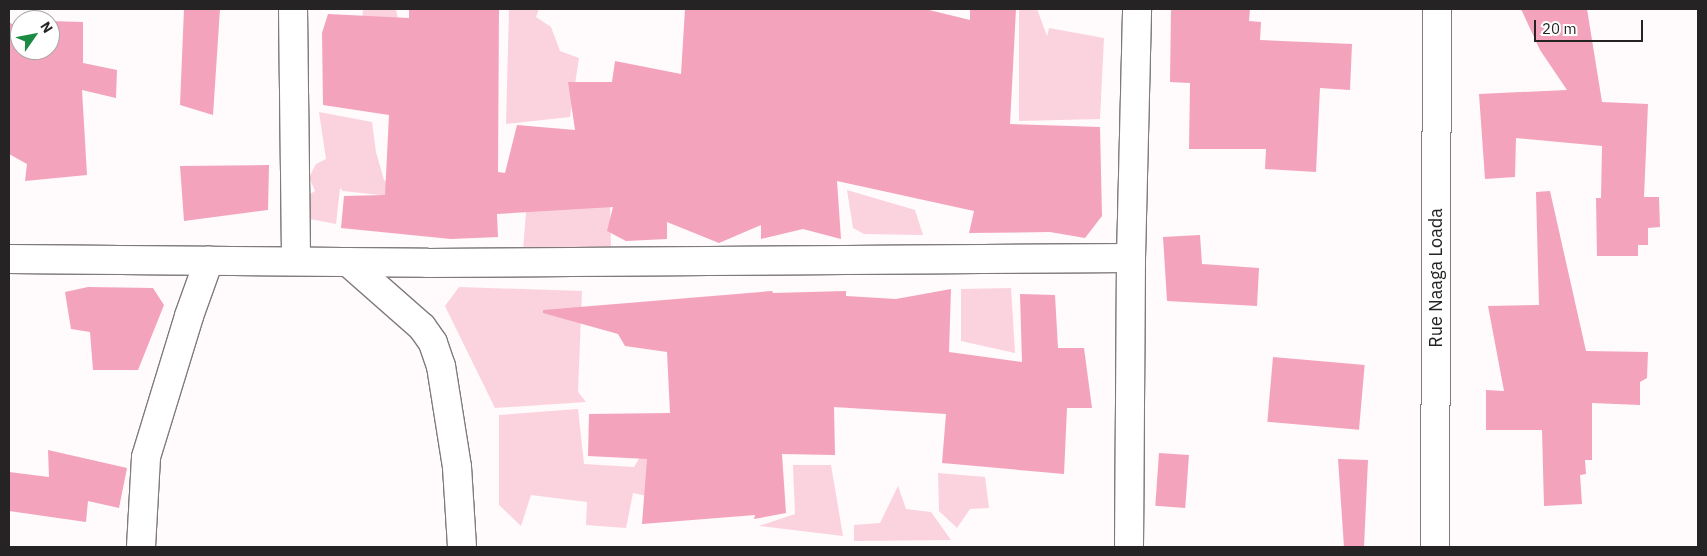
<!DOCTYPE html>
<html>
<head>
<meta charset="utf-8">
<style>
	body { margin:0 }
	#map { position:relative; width:1707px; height:556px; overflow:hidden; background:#fffafb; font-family:"IBM Plex Sans",sans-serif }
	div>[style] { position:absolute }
	.green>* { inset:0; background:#fbd3de }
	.building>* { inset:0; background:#f4a3bc; transform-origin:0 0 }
	.roads { filter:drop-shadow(1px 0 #7f7b7c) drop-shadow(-1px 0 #7f7b7c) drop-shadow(0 1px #7f7b7c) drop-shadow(0 -1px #7f7b7c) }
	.minor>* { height:28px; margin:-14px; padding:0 14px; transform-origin:14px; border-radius:14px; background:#fff }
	span { translate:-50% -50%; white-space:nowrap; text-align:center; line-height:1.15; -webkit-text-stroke:4.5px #fff; paint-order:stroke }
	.street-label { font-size:18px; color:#252324 }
	.frame { position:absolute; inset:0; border:10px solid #252324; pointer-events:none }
	.north { position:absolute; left:10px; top:10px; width:50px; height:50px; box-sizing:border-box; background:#fff; border:1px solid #a8a7a7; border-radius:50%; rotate:57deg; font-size:14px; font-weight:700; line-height:20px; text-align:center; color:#252324 }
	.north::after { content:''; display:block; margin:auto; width:18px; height:22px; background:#1b8a42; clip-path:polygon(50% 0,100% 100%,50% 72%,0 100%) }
	.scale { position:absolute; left:1534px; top:20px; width:109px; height:22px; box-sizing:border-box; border:2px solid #252324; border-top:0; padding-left:6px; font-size:15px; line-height:18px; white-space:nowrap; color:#252324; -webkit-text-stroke:4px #fff; paint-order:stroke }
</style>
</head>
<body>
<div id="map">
	<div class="green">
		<i style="clip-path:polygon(363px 9px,396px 9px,399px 24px,361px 35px)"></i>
		<i style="clip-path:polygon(509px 9px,539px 9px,536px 17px,551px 27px,560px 51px,579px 58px,570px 117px,506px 124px)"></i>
		<i style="clip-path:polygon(1019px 9px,1037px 9px,1047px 36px,1049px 28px,1104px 38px,1100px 119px,1019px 121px)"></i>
		<i style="clip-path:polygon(319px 112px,372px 122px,376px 152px,384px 180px,394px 188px,395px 201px,380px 195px,343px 191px,340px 188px,336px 224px,310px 219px,305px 197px,315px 191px,309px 177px,316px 164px,326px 159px)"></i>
		<i style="clip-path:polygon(847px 190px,915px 210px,923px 235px,864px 234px,853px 228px)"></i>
		<i style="clip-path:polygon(527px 199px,610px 200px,611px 247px,523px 251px)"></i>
		<i style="clip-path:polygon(459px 287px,582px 291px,578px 392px,586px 402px,495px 408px,445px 306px)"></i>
		<i style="clip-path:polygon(1011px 288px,1015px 353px,961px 341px,961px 289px)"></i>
		<i style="clip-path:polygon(578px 409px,584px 464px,634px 467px,640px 457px,693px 464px,688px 505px,633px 493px,626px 528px,586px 525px,587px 502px,531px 495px,521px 526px,499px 505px,499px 415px)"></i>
		<i style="clip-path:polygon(793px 465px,831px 465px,843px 536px,759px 526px,795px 514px)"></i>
		<i style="clip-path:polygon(938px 473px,985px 477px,989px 508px,970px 509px,957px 528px,939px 511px)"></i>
		<i style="clip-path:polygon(898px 486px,906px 509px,931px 512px,951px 540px,854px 541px,854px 525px,880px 523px)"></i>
	</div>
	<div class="building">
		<i style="clip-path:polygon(184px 9px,220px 9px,213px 115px,180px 105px)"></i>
		<i style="clip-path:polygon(409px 9px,499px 9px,498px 172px,505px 173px,517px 125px,575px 130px,568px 82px,612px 82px,615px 61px,681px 74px,685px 9px,925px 9px,970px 20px,970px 9px,1016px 9px,1010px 124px,1100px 127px,1102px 216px,1085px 238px,1050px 232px,969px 233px,974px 211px,837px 181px,841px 239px,803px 229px,761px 239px,761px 225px,719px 243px,667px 222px,667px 239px,626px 241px,607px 231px,613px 207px,497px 214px,498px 237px,451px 239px,341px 228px,344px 196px,385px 195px,389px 115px,323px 105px,322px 33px,328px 14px,409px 18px)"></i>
		<i style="clip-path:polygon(1171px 9px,1250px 9px,1249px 21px,1261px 22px,1260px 40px,1352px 44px,1350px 90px,1320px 88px,1316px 172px,1265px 169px,1266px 149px,1189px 149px,1190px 83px,1170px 82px)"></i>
		<i style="clip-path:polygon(1521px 9px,1587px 9px,1602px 102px,1648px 104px,1644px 197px,1659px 197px,1660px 227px,1648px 228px,1648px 245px,1638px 245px,1638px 256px,1597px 256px,1596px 198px,1601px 198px,1602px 146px,1516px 138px,1515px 177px,1485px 179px,1479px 94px,1567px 90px,1540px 50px)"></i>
		<i style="clip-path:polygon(50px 21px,83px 22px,83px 63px,117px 70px,116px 98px,82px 90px,87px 175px,25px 181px,27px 164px,9px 154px,10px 23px,20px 27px,20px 50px,50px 50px)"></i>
		<i style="clip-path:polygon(269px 165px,268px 210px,184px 221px,180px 166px)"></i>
		<i style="clip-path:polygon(1550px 191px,1586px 351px,1648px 352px,1647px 378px,1640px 382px,1640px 405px,1592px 403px,1592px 460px,1585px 460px,1586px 474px,1580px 475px,1582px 504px,1544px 506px,1542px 430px,1486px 430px,1486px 390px,1504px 391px,1488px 306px,1539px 305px,1536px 192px)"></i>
		<i style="clip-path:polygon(1200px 235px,1202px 264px,1259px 268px,1257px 306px,1167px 301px,1163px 237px)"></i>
		<i style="clip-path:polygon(88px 287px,153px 288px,164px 305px,138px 370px,93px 370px,90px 332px,71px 329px,65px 292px)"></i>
		<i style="clip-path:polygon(951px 289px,949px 352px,1022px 362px,1020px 294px,1055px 295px,1058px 348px,1084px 348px,1092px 408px,1067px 408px,1064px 474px,942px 463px,946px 414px,834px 407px,835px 455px,782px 454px,786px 513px,754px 519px,755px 515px,642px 524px,647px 459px,588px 456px,589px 414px,670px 413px,667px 352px,625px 346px,618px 334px,543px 313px,543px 310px,772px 291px,773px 293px,846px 291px,846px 296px,896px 299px)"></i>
		<i style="left:1273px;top:357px;width:92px;height:65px;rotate:5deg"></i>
		<i style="clip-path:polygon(48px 450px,127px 468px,119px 508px,88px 501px,86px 522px,9px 511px,9px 472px,49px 477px)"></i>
		<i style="left:1159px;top:453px;width:30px;height:53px;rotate:4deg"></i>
		<i style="clip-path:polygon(1338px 459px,1368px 460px,1364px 547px,1344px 547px)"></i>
	</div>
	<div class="roads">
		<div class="minor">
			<i style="left:293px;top:9px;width:252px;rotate:89.3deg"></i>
			<i style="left:9px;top:259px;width:418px;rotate:0.5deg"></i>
			<i style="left:427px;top:263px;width:704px;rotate:-0.41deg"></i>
			<i style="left:348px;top:262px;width:98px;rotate:41.3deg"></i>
			<i style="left:422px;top:327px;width:19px;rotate:55deg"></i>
			<i style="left:433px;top:343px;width:24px;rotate:71deg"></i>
			<i style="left:441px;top:366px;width:102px;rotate:81deg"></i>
			<i style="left:457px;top:467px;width:80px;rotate:86.4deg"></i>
			<i style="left:141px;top:547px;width:90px;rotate:-86.8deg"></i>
			<i style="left:146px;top:457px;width:147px;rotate:-73deg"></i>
			<i style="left:189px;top:316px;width:59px;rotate:-70.3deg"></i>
			<i style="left:1129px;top:547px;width:289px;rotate:-89.6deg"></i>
			<i style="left:1131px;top:258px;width:249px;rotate:-88.6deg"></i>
			<i style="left:1435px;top:547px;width:538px;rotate:-89.79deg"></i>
		</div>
	</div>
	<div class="street-label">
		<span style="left:1436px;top:278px;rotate:-90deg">Rue Naaga Loada</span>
	</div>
	<div class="frame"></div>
	<div class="north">N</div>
	<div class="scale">20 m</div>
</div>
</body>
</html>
